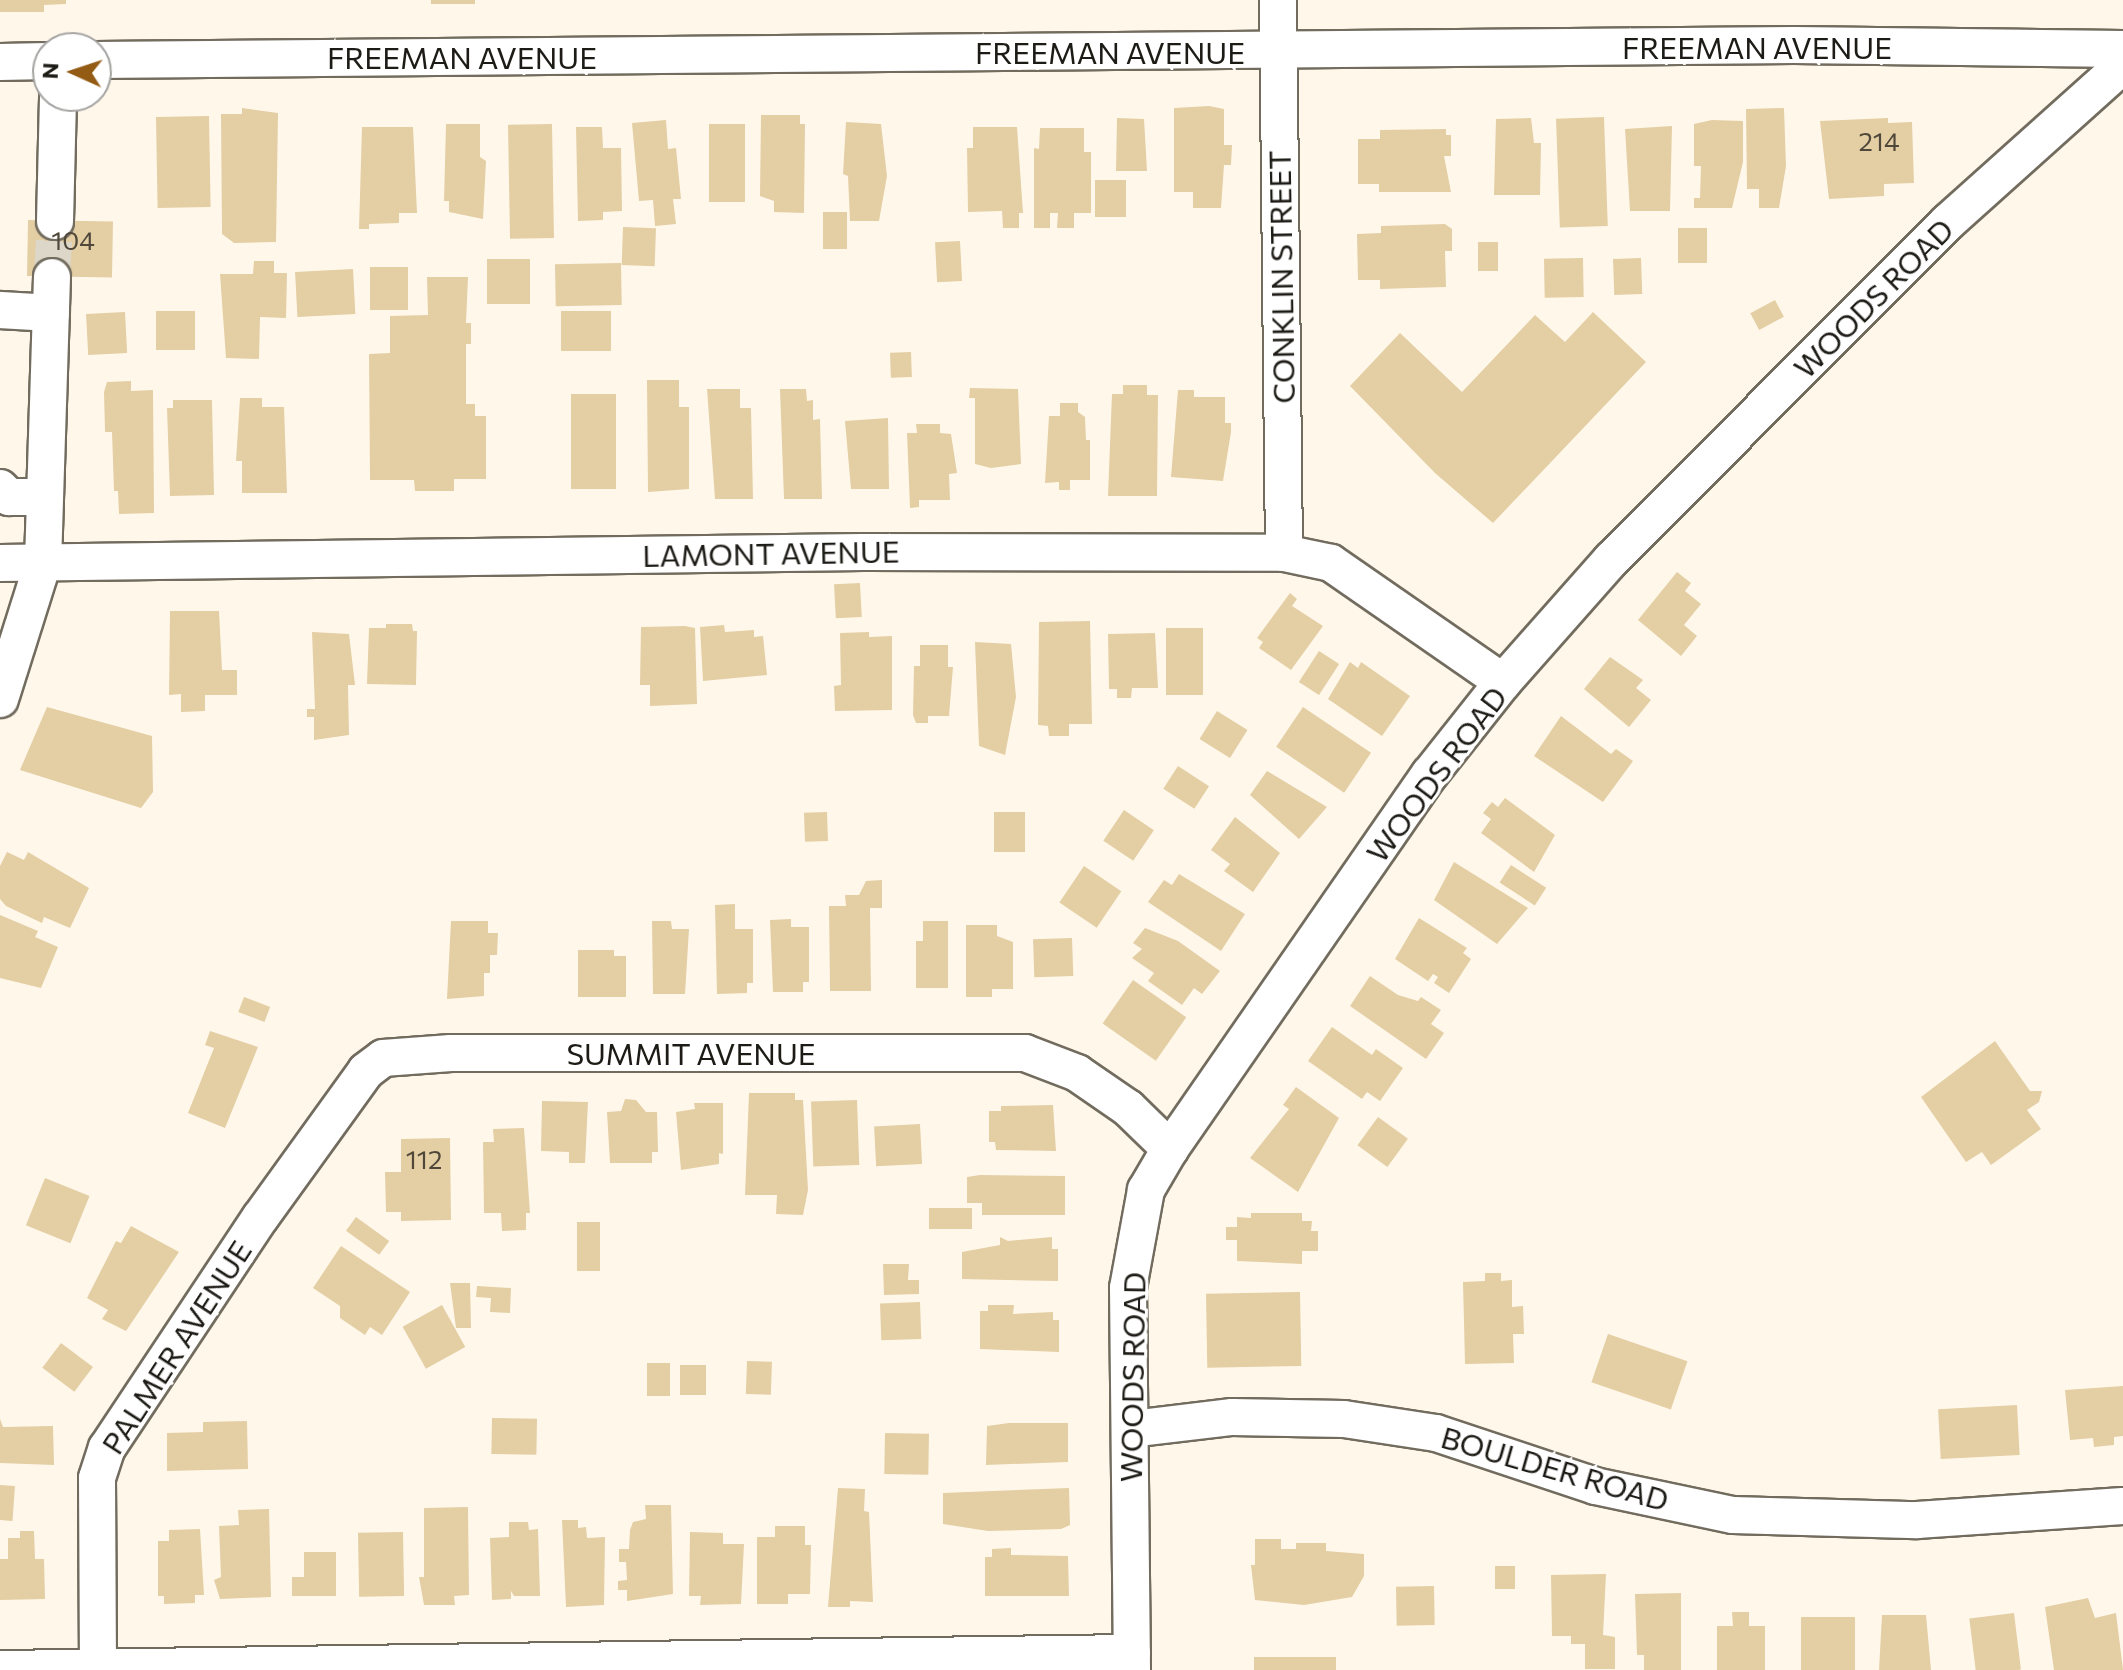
<!DOCTYPE html>
<html>
<head>
<meta charset="utf-8">
<style>
	body { margin:0 }
	#map { position:relative; width:2123px; height:1670px; overflow:hidden; background:#fff8ea; font-family:Commissioner,sans-serif }
	div>[style] { position:absolute }
	.building>* { inset:0; background:#e4cea4; transform-origin:0 0 }
	.minor-tunnel>* { height:36px; margin-top:-18px; transform-origin:0; background:repeating-linear-gradient(90deg,#ddd7ca 0 36px,transparent 0 54px) }
	.roads { filter:drop-shadow(2px 0 #726c5f) drop-shadow(-2px 0 #726c5f) drop-shadow(0 2px #726c5f) drop-shadow(0 -2px #726c5f) }
	.minor>* { height:36px; margin:-18px; padding:0 18px; transform-origin:18px; border-radius:18px; background:#fff }
	span { translate:-50% -50%; white-space:nowrap; text-align:center; line-height:1.15; -webkit-text-stroke:6px #fff; paint-order:stroke }
	.number-label { font-size:26px; color:#4f483a }
	.number-label span { -webkit-text-stroke-width:0 }
	.street-label { font-size:30px; color:#1d1b16 }
	.north { position:absolute; left:32px; top:32px; width:80px; height:80px; box-sizing:border-box; background:#fff; border:2px solid #a5a4a2; border-radius:50%; rotate:273deg; font-size:22px; font-weight:700; line-height:32px; text-align:center; color:#1d1b16 }
	.north::after { content:''; display:block; margin:auto; width:28px; height:36px; background:#935b14; clip-path:polygon(50% 0,100% 100%,50% 72%,0 100%) }
</style>
</head>
<body>
<div id="map">
	<div class="building">
		<i style="clip-path:polygon(0 0,66px 0,66px 4px,44px 5px,44px 12px,0 12px)"></i>
		<i style="left:431px;top:0;width:44px;height:4px"></i>
		<i style="clip-path:polygon(1209px 106px,1224px 109px,1224px 145px,1232px 145px,1231px 165px,1224px 165px,1221px 208px,1193px 208px,1193px 192px,1174px 192px,1174px 108px)"></i>
		<i style="clip-path:polygon(242px 108px,278px 113px,276px 242px,234px 243px,222px 234px,221px 114px,242px 114px)"></i>
		<i style="clip-path:polygon(1784px 108px,1786px 166px,1779px 208px,1759px 208px,1759px 189px,1747px 189px,1746px 109px)"></i>
		<i style="clip-path:polygon(761px 115px,800px 115px,800px 124px,805px 124px,804px 213px,774px 212px,774px 201px,760px 196px)"></i>
		<i style="left:209px;top:116px;width:91px;height:53px;rotate:89deg"></i>
		<i style="left:1604px;top:117px;width:109px;height:48px;rotate:88deg"></i>
		<i style="clip-path:polygon(1117px 118px,1144px 119px,1147px 171px,1116px 171px)"></i>
		<i style="clip-path:polygon(1531px 118px,1534px 143px,1541px 143px,1540px 195px,1494px 195px,1496px 119px)"></i>
		<i style="clip-path:polygon(1888px 118px,1888px 123px,1912px 122px,1914px 183px,1884px 184px,1884px 196px,1829px 199px,1820px 121px)"></i>
		<i style="clip-path:polygon(666px 120px,668px 149px,676px 148px,681px 199px,673px 199px,676px 224px,655px 226px,653px 200px,639px 201px,632px 123px)"></i>
		<i style="clip-path:polygon(1712px 120px,1743px 121px,1743px 162px,1732px 208px,1694px 208px,1694px 198px,1700px 198px,1701px 166px,1694px 166px,1694px 124px)"></i>
		<i style="clip-path:polygon(846px 122px,881px 124px,887px 176px,879px 221px,850px 221px,848px 176px,843px 174px)"></i>
		<i style="clip-path:polygon(446px 124px,480px 124px,480px 157px,486px 161px,483px 219px,449px 212px,449px 201px,444px 201px)"></i>
		<i style="left:552px;top:124px;width:114px;height:44px;rotate:89deg"></i>
		<i style="left:709px;top:124px;width:36px;height:78px"></i>
		<i style="clip-path:polygon(1672px 126px,1670px 211px,1630px 211px,1625px 129px)"></i>
		<i style="clip-path:polygon(362px 127px,413px 127px,417px 213px,399px 213px,399px 223px,369px 224px,369px 229px,359px 229px)"></i>
		<i style="clip-path:polygon(576px 127px,602px 127px,603px 148px,621px 148px,622px 211px,603px 212px,603px 220px,578px 221px)"></i>
		<i style="clip-path:polygon(973px 127px,1017px 127px,1023px 213px,1019px 213px,1019px 228px,1003px 228px,1002px 211px,968px 212px,967px 148px,973px 148px)"></i>
		<i style="clip-path:polygon(1040px 128px,1084px 128px,1084px 152px,1091px 152px,1091px 213px,1074px 213px,1074px 228px,1057px 228px,1058px 213px,1050px 213px,1050px 228px,1034px 228px,1034px 148px,1039px 149px)"></i>
		<i style="clip-path:polygon(1446px 129px,1446px 135px,1451px 135px,1451px 156px,1444px 156px,1451px 192px,1379px 192px,1379px 184px,1358px 184px,1358px 139px,1380px 139px,1380px 130px)"></i>
		<i style="left:1095px;top:180px;width:31px;height:37px"></i>
		<i style="left:847px;top:212px;width:37px;height:24px;rotate:90deg"></i>
		<i style="left:28px;top:220px;width:85px;height:56px;rotate:1deg"></i>
		<i style="clip-path:polygon(1445px 224px,1452px 229px,1452px 251px,1445px 251px,1446px 287px,1380px 289px,1380px 280px,1358px 280px,1357px 234px,1381px 233px,1381px 226px)"></i>
		<i style="left:623px;top:227px;width:33px;height:38px;rotate:2deg"></i>
		<i style="left:1678px;top:228px;width:29px;height:35px"></i>
		<i style="left:960px;top:241px;width:40px;height:25px;rotate:87deg"></i>
		<i style="left:1478px;top:242px;width:20px;height:29px"></i>
		<i style="left:1583px;top:258px;width:39px;height:39px;rotate:89deg"></i>
		<i style="left:1641px;top:258px;width:36px;height:28px;rotate:88deg"></i>
		<i style="left:487px;top:259px;width:43px;height:45px"></i>
		<i style="clip-path:polygon(254px 261px,274px 261px,274px 273px,287px 273px,286px 318px,260px 317px,259px 359px,226px 358px,220px 274px,253px 274px)"></i>
		<i style="left:621px;top:263px;width:42px;height:66px;rotate:89deg"></i>
		<i style="left:370px;top:267px;width:38px;height:43px"></i>
		<i style="left:353px;top:269px;width:45px;height:58px;rotate:87deg"></i>
		<i style="clip-path:polygon(427px 277px,468px 277px,466px 323px,471px 323px,471px 344px,466px 344px,466px 404px,475px 404px,475px 416px,486px 416px,486px 479px,454px 479px,454px 491px,415px 491px,414px 480px,370px 480px,369px 354px,390px 353px,390px 316px,428px 315px)"></i>
		<i style="left:1775px;top:300px;width:19px;height:28px;rotate:62deg"></i>
		<i style="left:195px;top:311px;width:39px;height:39px;rotate:90deg"></i>
		<i style="left:561px;top:311px;width:50px;height:40px"></i>
		<i style="left:125px;top:312px;width:41px;height:39px;rotate:87deg"></i>
		<i style="clip-path:polygon(1593px 312px,1646px 362px,1493px 523px,1435px 473px,1350px 386px,1400px 333px,1462px 392px,1535px 315px,1565px 342px)"></i>
		<i style="left:911px;top:352px;width:25px;height:21px;rotate:88deg"></i>
		<i style="clip-path:polygon(647px 380px,679px 380px,679px 407px,689px 407px,689px 489px,648px 492px)"></i>
		<i style="clip-path:polygon(131px 381px,131px 391px,153px 390px,154px 513px,119px 514px,118px 491px,114px 491px,112px 432px,105px 432px,104px 392px,107px 382px)"></i>
		<i style="clip-path:polygon(1123px 385px,1147px 385px,1147px 395px,1158px 395px,1157px 496px,1108px 496px,1112px 394px,1123px 394px)"></i>
		<i style="clip-path:polygon(970px 388px,1018px 389px,1021px 464px,991px 468px,975px 464px,975px 398px,969px 398px)"></i>
		<i style="clip-path:polygon(707px 389px,740px 389px,740px 408px,751px 408px,753px 499px,715px 499px)"></i>
		<i style="clip-path:polygon(780px 389px,806px 389px,807px 401px,813px 400px,813px 420px,820px 419px,822px 499px,784px 499px)"></i>
		<i style="clip-path:polygon(1178px 390px,1194px 390px,1194px 397px,1225px 397px,1225px 423px,1231px 423px,1231px 432px,1223px 481px,1171px 477px)"></i>
		<i style="left:616px;top:394px;width:95px;height:45px;rotate:90deg"></i>
		<i style="clip-path:polygon(240px 398px,262px 398px,262px 407px,284px 407px,287px 493px,242px 493px,242px 461px,236px 461px)"></i>
		<i style="clip-path:polygon(173px 400px,212px 400px,214px 495px,170px 496px,167px 408px,173px 408px)"></i>
		<i style="clip-path:polygon(1060px 403px,1078px 403px,1078px 412px,1085px 417px,1086px 440px,1090px 440px,1090px 480px,1070px 480px,1070px 490px,1059px 490px,1059px 482px,1045px 483px,1049px 416px,1060px 416px)"></i>
		<i style="clip-path:polygon(888px 418px,889px 489px,851px 489px,845px 421px)"></i>
		<i style="clip-path:polygon(916px 424px,940px 424px,940px 433px,951px 434px,957px 473px,949px 474px,950px 500px,919px 500px,919px 507px,910px 508px,907px 433px,917px 433px)"></i>
		<i style="clip-path:polygon(1677px 572px,1691px 583px,1685px 591px,1701px 604px,1684px 625px,1697px 636px,1681px 656px,1638px 620px)"></i>
		<i style="left:860px;top:583px;width:34px;height:26px;rotate:87deg"></i>
		<i style="clip-path:polygon(1290px 593px,1297px 599px,1292px 606px,1323px 626px,1291px 670px,1259px 648px,1263px 642px,1257px 638px)"></i>
		<i style="clip-path:polygon(170px 611px,219px 611px,222px 670px,237px 670px,237px 695px,205px 695px,205px 711px,181px 712px,181px 694px,169px 695px)"></i>
		<i style="clip-path:polygon(1090px 621px,1092px 724px,1069px 724px,1069px 736px,1049px 736px,1048px 726px,1038px 725px,1039px 622px)"></i>
		<i style="clip-path:polygon(386px 624px,412px 624px,413px 631px,417px 631px,416px 685px,367px 684px,369px 628px,386px 628px)"></i>
		<i style="clip-path:polygon(724px 625px,725px 632px,754px 630px,754px 637px,763px 636px,767px 675px,703px 681px,700px 627px)"></i>
		<i style="clip-path:polygon(685px 626px,695px 628px,697px 704px,650px 706px,650px 685px,640px 685px,641px 627px)"></i>
		<i style="left:1166px;top:628px;width:37px;height:67px"></i>
		<i style="clip-path:polygon(312px 632px,349px 634px,355px 685px,348px 685px,349px 735px,314px 740px,314px 717px,307px 717px,307px 709px,315px 709px)"></i>
		<i style="clip-path:polygon(869px 632px,869px 637px,892px 636px,892px 710px,835px 711px,834px 686px,841px 685px,840px 633px)"></i>
		<i style="clip-path:polygon(1155px 633px,1158px 688px,1132px 688px,1131px 698px,1117px 698px,1117px 689px,1109px 689px,1108px 634px)"></i>
		<i style="clip-path:polygon(975px 642px,1011px 644px,1016px 697px,1005px 755px,979px 746px)"></i>
		<i style="clip-path:polygon(920px 645px,948px 645px,948px 667px,953px 667px,949px 716px,928px 716px,928px 723px,916px 723px,913px 715px,914px 666px,920px 666px)"></i>
		<i style="left:1319px;top:651px;width:24px;height:37px;rotate:33deg"></i>
		<i style="clip-path:polygon(1610px 657px,1643px 680px,1636px 688px,1651px 700px,1629px 727px,1584px 689px)"></i>
		<i style="clip-path:polygon(1350px 662px,1358px 668px,1361px 662px,1410px 696px,1382px 736px,1328px 699px)"></i>
		<i style="clip-path:polygon(47px 707px,152px 736px,153px 792px,141px 808px,20px 770px)"></i>
		<i style="left:1303px;top:707px;width:82px;height:48px;rotate:34deg"></i>
		<i style="left:1217px;top:711px;width:36px;height:33px;rotate:32deg"></i>
		<i style="clip-path:polygon(1561px 716px,1611px 754px,1616px 749px,1633px 761px,1603px 802px,1534px 756px)"></i>
		<i style="left:1178px;top:766px;width:37px;height:27px;rotate:33deg"></i>
		<i style="clip-path:polygon(1267px 771px,1327px 807px,1299px 839px,1250px 795px)"></i>
		<i style="clip-path:polygon(1505px 798px,1555px 835px,1534px 872px,1481px 833px,1491px 819px,1483px 813px,1492px 802px,1498px 807px)"></i>
		<i style="left:1124px;top:810px;width:36px;height:37px;rotate:34deg"></i>
		<i style="left:827px;top:812px;width:29px;height:23px;rotate:88deg"></i>
		<i style="left:994px;top:812px;width:31px;height:40px"></i>
		<i style="clip-path:polygon(1235px 817px,1280px 853px,1253px 892px,1224px 871px,1230px 864px,1211px 850px)"></i>
		<i style="clip-path:polygon(7px 852px,24px 860px,28px 852px,89px 888px,70px 928px,44px 917px,42px 923px,6px 906px,0 899px,0 866px)"></i>
		<i style="clip-path:polygon(1454px 862px,1528px 908px,1497px 944px,1434px 900px)"></i>
		<i style="left:1511px;top:865px;width:42px;height:21px;rotate:33deg"></i>
		<i style="left:1084px;top:866px;width:45px;height:44px;rotate:34deg"></i>
		<i style="clip-path:polygon(1179px 874px,1245px 914px,1221px 951px,1148px 902px,1164px 880px,1172px 885px)"></i>
		<i style="clip-path:polygon(882px 880px,882px 908px,870px 908px,871px 991px,830px 991px,829px 906px,846px 906px,845px 895px,859px 895px,866px 881px)"></i>
		<i style="clip-path:polygon(735px 904px,735px 929px,753px 929px,753px 983px,747px 983px,747px 993px,717px 994px,715px 905px)"></i>
		<i style="clip-path:polygon(0 915px,38px 931px,35px 937px,58px 947px,41px 988px,0 978px)"></i>
		<i style="clip-path:polygon(1419px 918px,1467px 948px,1463px 953px,1471px 959px,1449px 993px,1434px 983px,1438px 977px,1433px 974px,1428px 981px,1395px 959px)"></i>
		<i style="clip-path:polygon(791px 919px,791px 927px,809px 927px,809px 982px,803px 982px,803px 992px,773px 992px,770px 920px)"></i>
		<i style="clip-path:polygon(451px 921px,488px 921px,488px 933px,498px 933px,497px 955px,490px 955px,490px 973px,484px 973px,484px 996px,447px 999px)"></i>
		<i style="clip-path:polygon(652px 921px,671px 921px,672px 929px,689px 929px,685px 994px,653px 994px)"></i>
		<i style="clip-path:polygon(923px 921px,948px 921px,948px 988px,916px 988px,916px 941px,923px 941px)"></i>
		<i style="clip-path:polygon(966px 925px,997px 925px,997px 936px,1013px 942px,1013px 989px,992px 989px,992px 997px,966px 997px)"></i>
		<i style="clip-path:polygon(1145px 928px,1178px 941px,1220px 971px,1202px 994px,1194px 988px,1182px 1005px,1148px 981px,1154px 973px,1132px 958px,1142px 949px,1133px 943px)"></i>
		<i style="left:1072px;top:938px;width:38px;height:39px;rotate:88deg"></i>
		<i style="clip-path:polygon(578px 950px,614px 950px,614px 956px,626px 956px,626px 997px,578px 997px)"></i>
		<i style="clip-path:polygon(1370px 976px,1398px 995px,1418px 1001px,1421px 997px,1441px 1010px,1431px 1024px,1444px 1033px,1426px 1059px,1350px 1006px)"></i>
		<i style="left:1133px;top:980px;width:65px;height:53px;rotate:35deg"></i>
		<i style="left:244px;top:997px;width:28px;height:16px;rotate:21deg"></i>
		<i style="clip-path:polygon(1332px 1027px,1372px 1055px,1376px 1049px,1403px 1068px,1380px 1101px,1367px 1092px,1362px 1099px,1308px 1061px)"></i>
		<i style="clip-path:polygon(210px 1031px,258px 1047px,225px 1128px,188px 1113px,214px 1048px,205px 1045px)"></i>
		<i style="clip-path:polygon(1995px 1041px,2030px 1091px,2042px 1091px,2039px 1102px,2027px 1110px,2041px 1129px,1991px 1165px,1982px 1152px,1966px 1162px,1921px 1097px)"></i>
		<i style="clip-path:polygon(1296px 1087px,1339px 1118px,1298px 1192px,1250px 1158px,1289px 1109px,1283px 1105px)"></i>
		<i style="clip-path:polygon(749px 1093px,795px 1093px,795px 1100px,803px 1100px,808px 1190px,803px 1215px,776px 1214px,777px 1195px,745px 1195px)"></i>
		<i style="clip-path:polygon(625px 1099px,636px 1100px,646px 1112px,657px 1112px,658px 1152px,652px 1152px,652px 1163px,610px 1163px,607px 1112px,621px 1111px)"></i>
		<i style="left:857px;top:1100px;width:65px;height:46px;rotate:88deg"></i>
		<i style="clip-path:polygon(542px 1101px,588px 1102px,585px 1163px,569px 1163px,569px 1152px,541px 1151px)"></i>
		<i style="clip-path:polygon(694px 1103px,723px 1103px,723px 1154px,719px 1153px,719px 1164px,681px 1170px,676px 1112px,695px 1109px)"></i>
		<i style="clip-path:polygon(1053px 1105px,1056px 1151px,996px 1150px,995px 1142px,989px 1142px,989px 1111px,1001px 1111px,1001px 1106px)"></i>
		<i style="left:1378px;top:1117px;width:37px;height:35px;rotate:36deg"></i>
		<i style="left:920px;top:1124px;width:40px;height:46px;rotate:87deg"></i>
		<i style="clip-path:polygon(524px 1128px,530px 1213px,526px 1213px,526px 1230px,502px 1231px,501px 1213px,484px 1213px,483px 1142px,494px 1142px,493px 1129px)"></i>
		<i style="clip-path:polygon(450px 1138px,451px 1220px,401px 1221px,401px 1212px,386px 1212px,385px 1172px,401px 1172px,401px 1139px)"></i>
		<i style="clip-path:polygon(980px 1175px,1065px 1176px,1065px 1215px,982px 1215px,982px 1203px,967px 1203px,967px 1177px)"></i>
		<i style="left:45px;top:1178px;width:48px;height:51px;rotate:22deg"></i>
		<i style="left:972px;top:1208px;width:21px;height:43px;rotate:90deg"></i>
		<i style="clip-path:polygon(1251px 1213px,1302px 1213px,1302px 1221px,1312px 1221px,1311px 1231px,1318px 1231px,1318px 1251px,1302px 1251px,1302px 1264px,1237px 1261px,1237px 1240px,1226px 1240px,1226px 1227px,1237px 1227px,1237px 1217px,1251px 1218px)"></i>
		<i style="left:356px;top:1217px;width:41px;height:17px;rotate:36deg"></i>
		<i style="left:577px;top:1222px;width:23px;height:49px"></i>
		<i style="clip-path:polygon(131px 1226px,179px 1252px,126px 1331px,102px 1319px,108px 1310px,87px 1298px,116px 1241px,121px 1243px)"></i>
		<i style="clip-path:polygon(1000px 1237px,1008px 1241px,1052px 1237px,1052px 1249px,1058px 1249px,1058px 1281px,962px 1279px,962px 1252px,1000px 1245px)"></i>
		<i style="clip-path:polygon(341px 1246px,410px 1292px,382px 1335px,370px 1327px,365px 1335px,340px 1318px,340px 1306px,313px 1288px)"></i>
		<i style="clip-path:polygon(883px 1264px,909px 1264px,908px 1280px,919px 1280px,919px 1294px,884px 1295px)"></i>
		<i style="clip-path:polygon(1485px 1273px,1501px 1273px,1501px 1281px,1512px 1280px,1512px 1307px,1523px 1306px,1524px 1334px,1513px 1334px,1514px 1363px,1465px 1364px,1463px 1282px,1485px 1281px)"></i>
		<i style="clip-path:polygon(450px 1283px,470px 1283px,471px 1328px,456px 1328px)"></i>
		<i style="clip-path:polygon(477px 1286px,511px 1288px,510px 1313px,490px 1312px,491px 1298px,476px 1297px)"></i>
		<i style="left:1300px;top:1292px;width:74px;height:94px;rotate:89deg"></i>
		<i style="left:920px;top:1302px;width:37px;height:40px;rotate:88deg"></i>
		<i style="left:442px;top:1305px;width:48px;height:45px;rotate:61deg"></i>
		<i style="clip-path:polygon(988px 1305px,1014px 1305px,1013px 1314px,1053px 1312px,1053px 1320px,1059px 1320px,1059px 1352px,980px 1349px,980px 1311px,988px 1311px)"></i>
		<i style="left:1608px;top:1334px;width:84px;height:51px;rotate:19deg"></i>
		<i style="left:61px;top:1343px;width:40px;height:31px;rotate:37deg"></i>
		<i style="left:747px;top:1361px;width:25px;height:33px;rotate:2deg"></i>
		<i style="left:647px;top:1363px;width:23px;height:33px"></i>
		<i style="left:680px;top:1365px;width:26px;height:30px"></i>
		<i style="clip-path:polygon(2123px 1386px,2123px 1436px,2114px 1437px,2114px 1445px,2094px 1447px,2093px 1438px,2070px 1440px,2065px 1390px)"></i>
		<i style="left:2017px;top:1405px;width:50px;height:79px;rotate:87deg"></i>
		<i style="left:492px;top:1418px;width:45px;height:36px;rotate:1deg"></i>
		<i style="clip-path:polygon(0 1419px,3px 1427px,53px 1426px,54px 1465px,0 1463px)"></i>
		<i style="clip-path:polygon(247px 1421px,248px 1469px,167px 1471px,167px 1433px,203px 1432px,203px 1422px)"></i>
		<i style="clip-path:polygon(1009px 1423px,1068px 1423px,1068px 1462px,986px 1465px,987px 1426px)"></i>
		<i style="left:885px;top:1433px;width:44px;height:41px;rotate:1deg"></i>
		<i style="left:0;top:1485px;width:15px;height:35px;rotate:4deg"></i>
		<i style="clip-path:polygon(838px 1488px,865px 1489px,864px 1511px,869px 1512px,873px 1602px,850px 1601px,850px 1607px,828px 1607px)"></i>
		<i style="clip-path:polygon(1069px 1488px,1070px 1525px,1061px 1529px,988px 1531px,943px 1524px,943px 1493px)"></i>
		<i style="clip-path:polygon(645px 1505px,671px 1505px,673px 1594px,627px 1601px,627px 1590px,618px 1590px,618px 1581px,627px 1580px,626px 1562px,619px 1562px,619px 1549px,629px 1549px,630px 1530px,633px 1522px,646px 1519px)"></i>
		<i style="clip-path:polygon(468px 1507px,469px 1595px,454px 1596px,455px 1605px,424px 1605px,419px 1577px,424px 1577px,424px 1508px)"></i>
		<i style="clip-path:polygon(269px 1509px,271px 1597px,220px 1599px,214px 1580px,221px 1577px,219px 1526px,239px 1525px,238px 1510px)"></i>
		<i style="clip-path:polygon(562px 1520px,578px 1520px,578px 1528px,586px 1527px,587px 1538px,605px 1537px,604px 1605px,566px 1607px)"></i>
		<i style="clip-path:polygon(509px 1522px,528px 1522px,529px 1530px,538px 1529px,540px 1596px,514px 1596px,511px 1591px,511px 1599px,492px 1600px,490px 1538px,509px 1537px)"></i>
		<i style="clip-path:polygon(775px 1526px,805px 1526px,805px 1545px,811px 1545px,810px 1594px,788px 1594px,788px 1604px,757px 1604px,757px 1537px,775px 1537px)"></i>
		<i style="clip-path:polygon(200px 1529px,204px 1595px,195px 1595px,195px 1603px,164px 1604px,164px 1596px,158px 1596px,158px 1541px,169px 1541px,169px 1530px)"></i>
		<i style="clip-path:polygon(20px 1531px,34px 1531px,35px 1559px,44px 1559px,45px 1599px,0 1600px,0 1559px,8px 1559px,8px 1538px,20px 1538px)"></i>
		<i style="left:403px;top:1532px;width:64px;height:45px;rotate:89deg"></i>
		<i style="clip-path:polygon(690px 1532px,723px 1533px,723px 1544px,744px 1544px,741px 1604px,700px 1605px,701px 1596px,689px 1596px)"></i>
		<i style="clip-path:polygon(1255px 1539px,1281px 1539px,1281px 1549px,1296px 1549px,1296px 1543px,1326px 1543px,1326px 1551px,1364px 1554px,1364px 1576px,1352px 1597px,1304px 1605px,1255px 1600px,1251px 1565px,1255px 1565px)"></i>
		<i style="clip-path:polygon(1011px 1548px,1011px 1555px,1068px 1556px,1069px 1596px,985px 1596px,985px 1557px,992px 1557px,992px 1549px)"></i>
		<i style="clip-path:polygon(304px 1552px,336px 1552px,336px 1596px,292px 1596px,292px 1577px,304px 1577px)"></i>
		<i style="left:1495px;top:1566px;width:20px;height:23px"></i>
		<i style="clip-path:polygon(1606px 1574px,1603px 1635px,1615px 1637px,1615px 1669px,1585px 1669px,1585px 1644px,1571px 1644px,1571px 1636px,1552px 1636px,1551px 1575px)"></i>
		<i style="left:1434px;top:1586px;width:39px;height:38px;rotate:89deg"></i>
		<i style="clip-path:polygon(1681px 1593px,1681px 1670px,1644px 1670px,1644px 1655px,1637px 1655px,1635px 1594px)"></i>
		<i style="clip-path:polygon(2088px 1598px,2095px 1618px,2116px 1613px,2123px 1670px,2054px 1670px,2045px 1607px)"></i>
		<i style="clip-path:polygon(1732px 1612px,1749px 1612px,1749px 1626px,1765px 1626px,1765px 1670px,1717px 1670px,1717px 1626px,1733px 1626px)"></i>
		<i style="left:2014px;top:1613px;width:57px;height:45px;rotate:83deg"></i>
		<i style="clip-path:polygon(1882px 1615px,1926px 1615px,1931px 1670px,1879px 1670px)"></i>
		<i style="left:1801px;top:1617px;width:54px;height:53px"></i>
		<i style="left:1254px;top:1657px;width:82px;height:13px"></i>
	</div>
	<div class="minor-tunnel">
		<i style="left:52px;top:277px;width:56px;rotate:-86.9deg"></i>
	</div>
	<div class="roads">
		<div class="minor">
			<i style="left:1278px;top:0;width:553px;rotate:89.38deg"></i>
			<i style="left:96px;top:60px;width:1698px;rotate:-0.51deg"></i>
			<i style="left:1794px;top:45px;width:329px;rotate:0.7deg"></i>
			<i style="left:0;top:62px;width:48px;rotate:-1.2deg"></i>
			<i style="left:55px;top:221px;width:125px;rotate:-88.6deg"></i>
			<i style="left:0;top:310px;width:51px;rotate:3.4deg"></i>
			<i style="left:0;top:488px;width:13px;rotate:45deg"></i>
			<i style="left:9px;top:497px;width:33px"></i>
			<i style="left:0;top:563px;width:863px;rotate:-0.73deg"></i>
			<i style="left:863px;top:552px;width:421px;rotate:0.1deg"></i>
			<i style="left:1284px;top:553px;width:48px;rotate:12deg"></i>
			<i style="left:1331px;top:563px;width:209px;rotate:34.7deg"></i>
			<i style="left:0;top:699px;width:143px;rotate:-72.5deg"></i>
			<i style="left:43px;top:563px;width:286px;rotate:-88.2deg"></i>
			<i style="left:1131px;top:1429px;width:102px;rotate:-6.8deg"></i>
			<i style="left:1232px;top:1417px;width:112px;rotate:1deg"></i>
			<i style="left:1344px;top:1419px;width:93px;rotate:8.7deg"></i>
			<i style="left:1436px;top:1433px;width:168px;rotate:18.4deg"></i>
			<i style="left:1595px;top:1486px;width:141px;rotate:11.9deg"></i>
			<i style="left:1733px;top:1515px;width:184px;rotate:1.6deg"></i>
			<i style="left:1917px;top:1520px;width:206px;rotate:-3.9deg"></i>
			<i style="left:0;top:1669px;width:1132px;rotate:-0.81deg"></i>
			<i style="left:98px;top:1669px;width:191px;rotate:-90.3deg"></i>
			<i style="left:97px;top:1478px;width:32px;rotate:-72deg"></i>
			<i style="left:107px;top:1448px;width:276px;rotate:-56.4deg"></i>
			<i style="left:260px;top:1218px;width:181px;rotate:-54.2deg"></i>
			<i style="left:366px;top:1071px;width:21px;rotate:-37deg"></i>
			<i style="left:383px;top:1058px;width:68px;rotate:-4.2deg"></i>
			<i style="left:451px;top:1053px;width:574px"></i>
			<i style="left:1025px;top:1053px;width:56px;rotate:21deg"></i>
			<i style="left:1077px;top:1073px;width:62px;rotate:34.5deg"></i>
			<i style="left:1128px;top:1108px;width:59px;rotate:44.3deg"></i>
			<i style="left:1132px;top:1670px;width:382px;rotate:-90.6deg"></i>
			<i style="left:1128px;top:1288px;width:100px;rotate:-79.6deg"></i>
			<i style="left:1146px;top:1190px;width:48px;rotate:-59.7deg"></i>
			<i style="left:1170px;top:1149px;width:456px;rotate:-55.3deg"></i>
			<i style="left:1430px;top:774px;width:117px;rotate:-51.6deg"></i>
			<i style="left:1503px;top:682px;width:163px;rotate:-48.5deg"></i>
			<i style="left:1611px;top:560px;width:477px;rotate:-45.1deg"></i>
			<i style="left:1948px;top:222px;width:235px;rotate:-41.9deg"></i>
		</div>
	</div>
	<div class="number-label">
		<span style="left:1879px;top:141px">214</span>
		<span style="left:73px;top:240px">104</span>
		<span style="left:424px;top:1159px">112</span>
	</div>
	<div class="street-label">
		<span style="left:1757px;top:47px">FREEMAN AVENUE</span>
		<span style="left:1110px;top:52px">FREEMAN AVENUE</span>
		<span style="left:462px;top:57px">FREEMAN AVENUE</span>
		<span style="left:1281px;top:277px;rotate:-91deg">CONKLIN STREET</span>
		<span style="left:1873px;top:298px;rotate:-45deg">WOODS ROAD</span>
		<span style="left:771px;top:553px;rotate:-1deg">LAMONT AVENUE</span>
		<span style="left:1436px;top:774px;rotate:-53deg">WOODS ROAD</span>
		<span style="left:691px;top:1053px">SUMMIT AVENUE</span>
		<span style="left:176px;top:1347px;rotate:-57deg">PALMER AVENUE</span>
		<span style="left:1132px;top:1377px;rotate:-89deg">WOODS ROAD</span>
		<span style="left:1555px;top:1468px;rotate:16deg">BOULDER ROAD</span>
	</div>
	<div class="north">N</div>
</div>
</body>
</html>
